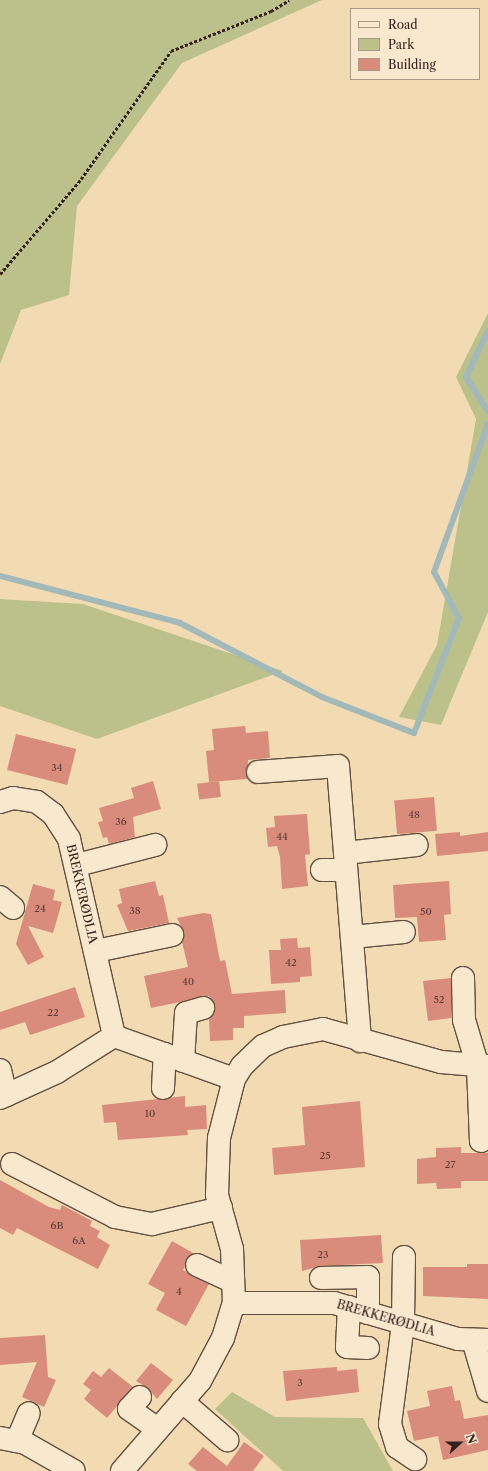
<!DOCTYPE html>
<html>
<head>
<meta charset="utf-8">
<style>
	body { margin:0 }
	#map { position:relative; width:488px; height:1471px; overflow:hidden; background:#f2dbb3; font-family:"Libre Caslon Text",serif }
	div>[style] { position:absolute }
	.green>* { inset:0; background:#bcc08b }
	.stream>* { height:6px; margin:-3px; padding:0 3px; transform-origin:3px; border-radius:3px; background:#a2b8b9 }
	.building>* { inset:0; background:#d98c7c; transform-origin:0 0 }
	.path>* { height:2.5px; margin-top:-1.25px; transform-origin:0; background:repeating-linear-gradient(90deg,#33221b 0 3px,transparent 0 5px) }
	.roads { filter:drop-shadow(1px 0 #635041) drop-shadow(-1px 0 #635041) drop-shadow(0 1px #635041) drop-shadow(0 -1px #635041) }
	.minor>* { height:22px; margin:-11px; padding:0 11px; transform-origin:11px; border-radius:11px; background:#f7e8ce }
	span { translate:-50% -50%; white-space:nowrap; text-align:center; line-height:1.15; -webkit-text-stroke:4px #f7e8ce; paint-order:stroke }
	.number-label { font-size:10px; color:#5c3c33 }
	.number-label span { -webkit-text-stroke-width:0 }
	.street-label { font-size:12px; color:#33221b }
	.legend { position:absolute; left:350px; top:8px; width:130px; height:72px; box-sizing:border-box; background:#f7e8ce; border:1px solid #a99986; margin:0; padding:5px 7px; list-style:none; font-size:12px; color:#33221b }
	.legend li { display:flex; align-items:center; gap:8px; height:20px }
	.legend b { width:20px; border:1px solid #a99986 }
	.north { position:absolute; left:440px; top:1423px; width:40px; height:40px; -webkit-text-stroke:3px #f7e8ce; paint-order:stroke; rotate:69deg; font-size:11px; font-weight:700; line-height:16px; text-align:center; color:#33221b }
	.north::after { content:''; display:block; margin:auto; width:14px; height:18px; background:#33221b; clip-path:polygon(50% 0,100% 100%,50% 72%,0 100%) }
</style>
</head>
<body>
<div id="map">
	<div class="green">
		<i style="clip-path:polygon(0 0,322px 0,182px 63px,77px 206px,69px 295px,21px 310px,0 364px)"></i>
		<i style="clip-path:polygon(488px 313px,488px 612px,441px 725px,399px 717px,437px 645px,476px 419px,456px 377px)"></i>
		<i style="clip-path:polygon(0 599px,83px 604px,283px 671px,97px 739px,0 706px)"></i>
		<i style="clip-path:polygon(232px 1392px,275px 1417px,363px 1418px,393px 1471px,283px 1471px,215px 1409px)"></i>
	</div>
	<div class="stream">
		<i style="left:488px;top:331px;width:51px;rotate:115.6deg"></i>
		<i style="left:466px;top:377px;width:41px;rotate:57.8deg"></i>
		<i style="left:0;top:576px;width:186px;rotate:14.6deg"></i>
		<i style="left:180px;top:623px;width:160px;rotate:27.5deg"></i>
		<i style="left:322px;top:697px;width:99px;rotate:21.4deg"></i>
		<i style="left:414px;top:733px;width:123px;rotate:-68.6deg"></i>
		<i style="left:459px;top:618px;width:52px;rotate:-118.5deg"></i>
		<i style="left:434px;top:572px;width:158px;rotate:-70deg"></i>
	</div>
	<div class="building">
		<i style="clip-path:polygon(245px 726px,246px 733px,268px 731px,270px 758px,248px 760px,247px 779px,209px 782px,206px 751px,214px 750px,212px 729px)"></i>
		<i style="left:16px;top:734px;width:62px;height:37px;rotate:14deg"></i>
		<i style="clip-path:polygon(153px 781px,161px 809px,133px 817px,135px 837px,109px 844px,107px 837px,103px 838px,98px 822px,103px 821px,99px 808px,134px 798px,131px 788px)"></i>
		<i style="left:219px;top:781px;width:16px;height:22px;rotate:83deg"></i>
		<i style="left:434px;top:797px;width:34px;height:40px;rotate:85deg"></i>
		<i style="clip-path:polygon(307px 814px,310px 854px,305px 855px,308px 886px,282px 889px,280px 857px,277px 846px,268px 847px,266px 828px,275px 827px,274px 816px)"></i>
		<i style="clip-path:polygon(460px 832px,460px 836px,488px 832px,488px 851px,437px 856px,435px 834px)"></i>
		<i style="clip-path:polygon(155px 881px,159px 896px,163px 895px,169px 923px,128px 931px,117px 905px,122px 903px,119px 889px)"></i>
		<i style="clip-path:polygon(449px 881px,451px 914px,444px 915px,446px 940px,419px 942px,417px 917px,395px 918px,393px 885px)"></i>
		<i style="clip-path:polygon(33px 884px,55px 890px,53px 900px,62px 902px,53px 933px,28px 926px,44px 957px,28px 965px,16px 944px)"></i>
		<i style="clip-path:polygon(203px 913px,211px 914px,220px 961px,225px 960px,232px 994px,285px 990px,286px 1013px,244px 1016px,244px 1028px,233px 1028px,233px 1040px,210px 1041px,209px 1018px,215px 1005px,209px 996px,151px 1008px,144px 976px,188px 967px,182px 942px,184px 932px,177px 918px)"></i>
		<i style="clip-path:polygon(297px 938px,298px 948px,310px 947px,312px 976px,300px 977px,300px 982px,271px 984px,269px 950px,281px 950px,280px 939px)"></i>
		<i style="clip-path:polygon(451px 978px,451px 1018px,428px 1021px,423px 981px)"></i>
		<i style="clip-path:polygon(75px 987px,85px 1017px,30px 1035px,25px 1022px,0 1030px,0 1012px)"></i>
		<i style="clip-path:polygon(185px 1096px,185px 1107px,206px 1105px,207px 1129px,187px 1130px,188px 1135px,118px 1140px,116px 1122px,104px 1123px,102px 1105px)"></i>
		<i style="clip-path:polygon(360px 1101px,365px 1167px,274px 1175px,272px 1148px,305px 1145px,302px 1107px)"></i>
		<i style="clip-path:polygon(461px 1147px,461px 1153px,488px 1153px,488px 1181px,461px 1181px,461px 1188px,437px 1189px,436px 1183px,417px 1184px,417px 1159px,436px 1157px,436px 1148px)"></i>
		<i style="clip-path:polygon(0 1180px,49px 1207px,60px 1210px,62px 1205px,92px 1221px,90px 1226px,100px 1231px,97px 1237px,110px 1245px,98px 1269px,17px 1228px,13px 1235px,0 1228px)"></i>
		<i style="clip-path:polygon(381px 1235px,383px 1263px,321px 1266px,302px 1271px,300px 1240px)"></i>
		<i style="clip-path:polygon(172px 1241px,193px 1253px,183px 1270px,209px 1284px,186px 1326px,156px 1310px,165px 1293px,148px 1284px)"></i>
		<i style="clip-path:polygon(467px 1264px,488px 1264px,488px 1299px,423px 1296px,423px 1267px,467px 1267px)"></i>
		<i style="clip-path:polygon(45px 1335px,48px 1377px,56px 1380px,44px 1407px,22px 1397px,37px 1362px,0 1365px,0 1338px)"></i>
		<i style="clip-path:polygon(151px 1363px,173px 1380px,157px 1399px,148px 1388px,136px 1381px)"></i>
		<i style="clip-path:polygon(337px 1367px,337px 1371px,357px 1369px,359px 1392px,286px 1401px,283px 1371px)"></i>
		<i style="clip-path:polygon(109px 1368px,133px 1387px,107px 1418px,84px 1399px,91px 1390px,83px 1384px,93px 1371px,101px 1377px)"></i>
		<i style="clip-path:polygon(452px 1386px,455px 1401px,460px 1400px,464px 1419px,488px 1415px,488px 1450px,443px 1460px,438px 1436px,414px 1441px,407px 1411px,430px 1406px,427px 1391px)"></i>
		<i style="clip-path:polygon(244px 1442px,264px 1456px,253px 1471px,197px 1471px,188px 1464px,203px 1447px,227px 1466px)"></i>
	</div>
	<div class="path">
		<i style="left:0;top:274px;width:125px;rotate:-49.5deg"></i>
		<i style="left:81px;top:179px;width:156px;rotate:-54.9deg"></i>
		<i style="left:171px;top:51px;width:108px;rotate:-21.8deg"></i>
		<i style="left:271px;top:11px;width:21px;rotate:-31deg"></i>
	</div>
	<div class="roads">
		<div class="minor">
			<i style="left:258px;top:772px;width:80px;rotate:-4.3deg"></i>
			<i style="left:338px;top:766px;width:276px;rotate:85.4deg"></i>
			<i style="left:0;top:802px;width:14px;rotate:-17deg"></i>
			<i style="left:13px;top:798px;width:24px;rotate:9deg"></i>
			<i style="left:37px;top:802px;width:20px;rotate:37deg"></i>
			<i style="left:53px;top:814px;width:30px;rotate:57deg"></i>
			<i style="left:69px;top:839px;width:202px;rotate:77.1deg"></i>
			<i style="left:345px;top:853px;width:72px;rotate:-6.3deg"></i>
			<i style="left:77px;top:865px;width:81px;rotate:-14.4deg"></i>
			<i style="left:322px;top:870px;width:24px"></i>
			<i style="left:0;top:897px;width:17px;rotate:40deg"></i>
			<i style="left:352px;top:937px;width:52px;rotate:-5.5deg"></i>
			<i style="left:96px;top:951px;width:78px;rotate:-11.9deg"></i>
			<i style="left:463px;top:978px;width:42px;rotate:88.6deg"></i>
			<i style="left:464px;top:1020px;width:49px;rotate:73.4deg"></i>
			<i style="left:478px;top:1067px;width:74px;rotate:87.7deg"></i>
			<i style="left:183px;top:1061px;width:48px;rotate:-86.4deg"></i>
			<i style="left:186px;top:1013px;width:18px;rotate:-16deg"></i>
			<i style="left:0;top:1070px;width:26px;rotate:77deg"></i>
			<i style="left:163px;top:1088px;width:34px;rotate:-87deg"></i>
			<i style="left:0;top:1098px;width:63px;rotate:-24.5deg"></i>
			<i style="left:57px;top:1072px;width:67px;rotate:-32.3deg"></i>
			<i style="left:114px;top:1036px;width:127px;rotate:19.7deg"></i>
			<i style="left:12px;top:1164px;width:116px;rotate:27.2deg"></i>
			<i style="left:115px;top:1217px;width:38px;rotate:11deg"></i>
			<i style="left:152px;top:1224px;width:71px;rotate:-13.1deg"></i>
			<i style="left:404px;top:1257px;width:67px;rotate:90.9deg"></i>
			<i style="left:403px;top:1324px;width:101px;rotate:97.4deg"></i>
			<i style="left:390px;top:1424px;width:24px;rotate:73deg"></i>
			<i style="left:397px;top:1447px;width:22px;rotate:34deg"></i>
			<i style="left:197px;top:1265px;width:40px;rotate:25deg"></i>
			<i style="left:321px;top:1278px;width:47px;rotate:-1.2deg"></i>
			<i style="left:368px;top:1277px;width:36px;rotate:90deg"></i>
			<i style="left:234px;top:1303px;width:100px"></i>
			<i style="left:334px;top:1303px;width:129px;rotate:16.2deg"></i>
			<i style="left:458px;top:1339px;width:30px;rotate:2deg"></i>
			<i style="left:349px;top:1307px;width:40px;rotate:92.9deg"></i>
			<i style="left:347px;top:1347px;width:21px;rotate:3deg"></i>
			<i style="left:473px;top:1340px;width:53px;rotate:73.6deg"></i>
			<i style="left:140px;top:1397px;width:16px;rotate:133deg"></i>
			<i style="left:129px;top:1409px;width:35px;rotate:35deg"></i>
			<i style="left:182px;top:1401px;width:60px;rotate:40.9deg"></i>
			<i style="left:0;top:1438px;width:25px;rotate:11deg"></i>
			<i style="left:25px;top:1443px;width:56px;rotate:29.7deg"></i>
			<i style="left:17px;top:1441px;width:30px;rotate:-67deg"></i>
			<i style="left:122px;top:1471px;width:119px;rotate:-49.1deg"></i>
			<i style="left:200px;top:1381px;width:49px;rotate:-61.9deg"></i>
			<i style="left:223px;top:1338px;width:37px;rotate:-73deg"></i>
			<i style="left:234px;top:1303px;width:54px;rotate:-92.1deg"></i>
			<i style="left:232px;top:1249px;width:56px;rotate:-105.5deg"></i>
			<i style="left:217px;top:1195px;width:57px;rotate:-88deg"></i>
			<i style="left:219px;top:1138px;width:61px;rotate:-75.7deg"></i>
			<i style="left:234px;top:1079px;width:15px;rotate:-58deg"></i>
			<i style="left:242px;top:1066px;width:29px;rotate:-44deg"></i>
			<i style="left:263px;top:1046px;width:22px;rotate:-24deg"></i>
			<i style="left:283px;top:1037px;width:41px;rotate:-11.3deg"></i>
			<i style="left:323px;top:1029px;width:123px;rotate:15.6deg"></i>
			<i style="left:441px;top:1062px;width:47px;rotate:4.9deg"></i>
		</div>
	</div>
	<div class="number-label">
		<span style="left:57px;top:768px">34</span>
		<span style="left:414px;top:815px">48</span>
		<span style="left:121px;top:822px">36</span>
		<span style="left:282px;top:837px">44</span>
		<span style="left:40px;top:909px">24</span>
		<span style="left:135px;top:911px">38</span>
		<span style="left:426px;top:912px">50</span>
		<span style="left:291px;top:963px">42</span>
		<span style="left:188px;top:982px">40</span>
		<span style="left:439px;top:1000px">52</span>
		<span style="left:53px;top:1013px">22</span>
		<span style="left:150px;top:1114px">10</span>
		<span style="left:325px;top:1156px">25</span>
		<span style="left:450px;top:1165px">27</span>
		<span style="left:57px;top:1226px">6B</span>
		<span style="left:79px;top:1241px">6A</span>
		<span style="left:323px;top:1255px">23</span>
		<span style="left:179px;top:1292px">4</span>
		<span style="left:300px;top:1383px">3</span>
	</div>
	<div class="street-label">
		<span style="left:82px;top:894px;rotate:77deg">BREKKERØDLIA</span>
		<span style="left:386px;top:1318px;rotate:16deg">BREKKERØDLIA</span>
	</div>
	<ul class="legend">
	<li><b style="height:5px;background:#f7e8ce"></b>Road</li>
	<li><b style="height:11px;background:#bcc08b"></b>Park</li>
	<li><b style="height:11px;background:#d98c7c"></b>Building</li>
	</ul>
	<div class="north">N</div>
</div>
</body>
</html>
